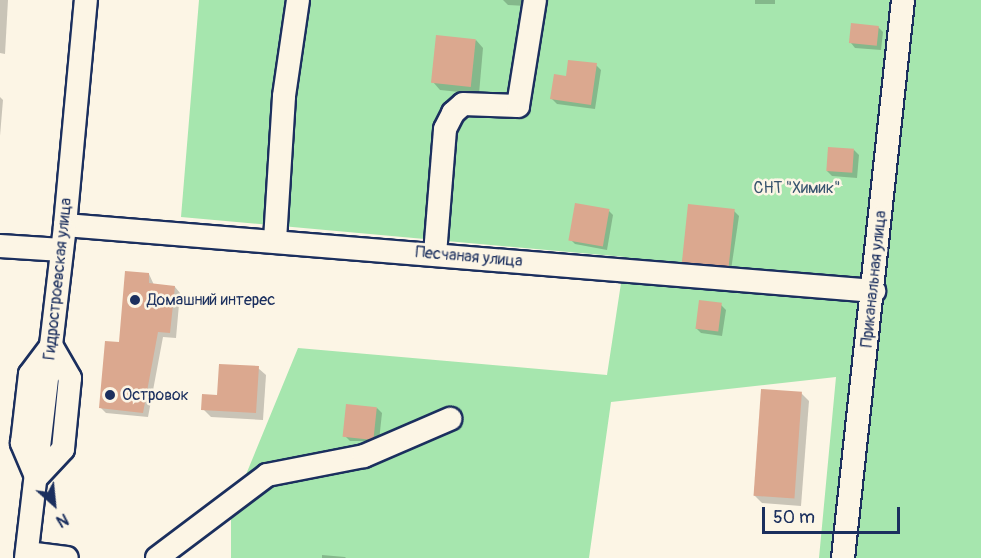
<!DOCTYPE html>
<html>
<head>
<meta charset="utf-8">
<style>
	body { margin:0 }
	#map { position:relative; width:981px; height:558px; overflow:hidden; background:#fcf5e5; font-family:Pangolin,sans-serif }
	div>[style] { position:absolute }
	.green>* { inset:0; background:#a6e6ae }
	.shadow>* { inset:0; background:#0003; transform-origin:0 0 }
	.building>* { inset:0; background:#dba88f; transform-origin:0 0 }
	.roads { filter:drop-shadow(2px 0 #1b2f5e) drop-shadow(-2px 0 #1b2f5e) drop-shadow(0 2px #1b2f5e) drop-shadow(0 -2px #1b2f5e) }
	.minor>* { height:22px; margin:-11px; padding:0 11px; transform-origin:11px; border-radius:11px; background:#fcf5e5 }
	.dots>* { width:16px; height:16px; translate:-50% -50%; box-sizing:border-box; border:3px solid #fcf5e5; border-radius:50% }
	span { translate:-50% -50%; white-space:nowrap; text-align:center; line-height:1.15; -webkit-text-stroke:5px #fcf5e5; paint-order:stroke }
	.park-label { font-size:16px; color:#37546e }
	.street-label { font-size:16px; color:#1b2f5e }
	.poi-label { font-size:16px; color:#1b2f5e }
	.left { translate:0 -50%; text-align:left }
	.north { position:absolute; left:24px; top:474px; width:60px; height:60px; -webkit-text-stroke:4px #fcf5e5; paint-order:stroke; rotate:153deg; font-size:16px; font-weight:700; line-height:24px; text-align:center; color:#1b2f5e }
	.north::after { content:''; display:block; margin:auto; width:21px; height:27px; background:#1b2f5e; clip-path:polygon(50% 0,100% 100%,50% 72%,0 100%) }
	.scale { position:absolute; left:762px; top:507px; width:138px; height:27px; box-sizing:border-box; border:3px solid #1b2f5e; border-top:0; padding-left:8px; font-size:18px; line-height:21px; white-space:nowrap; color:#1b2f5e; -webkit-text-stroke:4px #fcf5e5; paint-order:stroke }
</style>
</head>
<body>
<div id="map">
	<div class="green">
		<i style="clip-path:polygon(199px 0,981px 0,981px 558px,819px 558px,836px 377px,611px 402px,589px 558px,231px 558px,231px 511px,298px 348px,607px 375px,625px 257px,181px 217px)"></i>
	</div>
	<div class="shadow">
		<i style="clip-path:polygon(0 0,8px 0,5px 54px,0 53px)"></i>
		<i style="clip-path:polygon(503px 0,526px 0,526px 6px,508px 5px)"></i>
		<i style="left:755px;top:0;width:20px;height:4px"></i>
		<i style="clip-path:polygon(878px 27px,883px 32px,881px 50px,855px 48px,851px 43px)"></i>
		<i style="clip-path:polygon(476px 40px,483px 48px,479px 94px,440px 90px,433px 82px)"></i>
		<i style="clip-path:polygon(596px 65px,601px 70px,595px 109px,557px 104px,552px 99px,567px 78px)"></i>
		<i style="clip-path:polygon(0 97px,3px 100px,0 136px)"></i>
		<i style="clip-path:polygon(854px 150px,859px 155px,857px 178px,832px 176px,827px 171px)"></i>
		<i style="clip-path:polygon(608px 210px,613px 215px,607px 250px,575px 244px,570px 239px)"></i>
		<i style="clip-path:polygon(734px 211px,739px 216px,731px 270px,687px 266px,682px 261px)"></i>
		<i style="clip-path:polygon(149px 274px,154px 285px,175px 287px,180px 293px,176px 338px,163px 337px,148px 417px,106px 413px,100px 407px)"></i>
		<i style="clip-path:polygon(721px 305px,726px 310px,722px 336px,701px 333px,696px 328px)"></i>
		<i style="clip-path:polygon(258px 368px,266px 375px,263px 420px,211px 417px,203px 409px)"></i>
		<i style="clip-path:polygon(801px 393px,809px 401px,801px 506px,762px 503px,754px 495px)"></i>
		<i style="clip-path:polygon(377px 408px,382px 413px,379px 441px,350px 441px,345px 436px)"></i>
		<i style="clip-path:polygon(322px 555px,345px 557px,346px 558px,322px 558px)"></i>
	</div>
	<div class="building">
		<i style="left:851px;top:23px;width:28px;height:20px;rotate:6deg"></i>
		<i style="left:436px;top:35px;width:40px;height:48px;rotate:6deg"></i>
		<i style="clip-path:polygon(568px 60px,597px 63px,591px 105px,550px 99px,554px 74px,566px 76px)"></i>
		<i style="left:828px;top:147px;width:26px;height:24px;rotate:4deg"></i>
		<i style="left:575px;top:203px;width:35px;height:38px;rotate:10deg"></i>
		<i style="left:688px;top:204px;width:47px;height:59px;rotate:6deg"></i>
		<i style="clip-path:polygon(125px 271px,149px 273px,149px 283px,175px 286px,170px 333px,158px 332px,143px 413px,99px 408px,105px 341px,119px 342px)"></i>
		<i style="left:699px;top:300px;width:23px;height:29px;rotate:7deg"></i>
		<i style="clip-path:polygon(219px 364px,259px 366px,256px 413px,201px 410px,202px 394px,217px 395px)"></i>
		<i style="left:761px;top:389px;width:41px;height:107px;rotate:4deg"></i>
		<i style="left:346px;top:404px;width:31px;height:33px;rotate:6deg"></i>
	</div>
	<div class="roads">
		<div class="minor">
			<i style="left:65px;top:225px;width:812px;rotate:4.66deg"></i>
			<i style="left:275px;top:240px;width:144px;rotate:-86.4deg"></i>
			<i style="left:284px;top:96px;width:97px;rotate:-81.7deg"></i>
			<i style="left:0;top:246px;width:62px;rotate:3.7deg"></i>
			<i style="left:435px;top:254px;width:125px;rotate:-85.4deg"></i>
			<i style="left:445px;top:129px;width:18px;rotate:-63deg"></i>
			<i style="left:453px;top:113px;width:13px;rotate:-42deg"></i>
			<i style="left:463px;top:104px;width:55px;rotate:2.1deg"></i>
			<i style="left:518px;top:106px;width:107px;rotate:-80.9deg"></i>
			<i style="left:35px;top:474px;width:34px;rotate:-113deg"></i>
			<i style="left:22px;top:443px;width:69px;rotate:-83.4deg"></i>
			<i style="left:30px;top:374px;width:35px;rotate:-53deg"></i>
			<i style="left:37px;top:477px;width:38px;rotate:-47deg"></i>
			<i style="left:63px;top:449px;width:71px;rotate:-84.4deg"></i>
			<i style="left:70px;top:378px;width:38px;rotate:-120deg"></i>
			<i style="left:27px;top:553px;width:40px;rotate:7.1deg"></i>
			<i style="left:26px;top:558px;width:335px;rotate:-83.3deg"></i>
			<i style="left:65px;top:225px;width:226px;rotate:-84.7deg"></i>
			<i style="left:157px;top:558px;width:138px;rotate:-37deg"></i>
			<i style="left:267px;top:475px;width:99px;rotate:-11.1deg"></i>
			<i style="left:364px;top:456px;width:94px;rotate:-23.3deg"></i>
			<i style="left:843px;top:558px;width:561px;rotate:-83.86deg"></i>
		</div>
	</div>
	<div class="dots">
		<i style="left:135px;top:300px;background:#1b2f5e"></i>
		<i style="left:110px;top:395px;background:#1b2f5e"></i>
	</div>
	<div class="park-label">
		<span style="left:797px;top:188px">СНТ "Химик"</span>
	</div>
	<div class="street-label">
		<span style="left:469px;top:257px;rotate:5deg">Песчаная улица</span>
		<span style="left:58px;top:279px;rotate:-84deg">Гидростроевская улица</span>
		<span style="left:874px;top:279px;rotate:-84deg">Приканальная улица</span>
	</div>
	<div class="poi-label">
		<span class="left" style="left:147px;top:300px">Домашний интерес</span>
		<span class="left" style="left:122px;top:395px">Островок</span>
	</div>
	<div class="north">N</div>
	<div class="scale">50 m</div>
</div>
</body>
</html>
